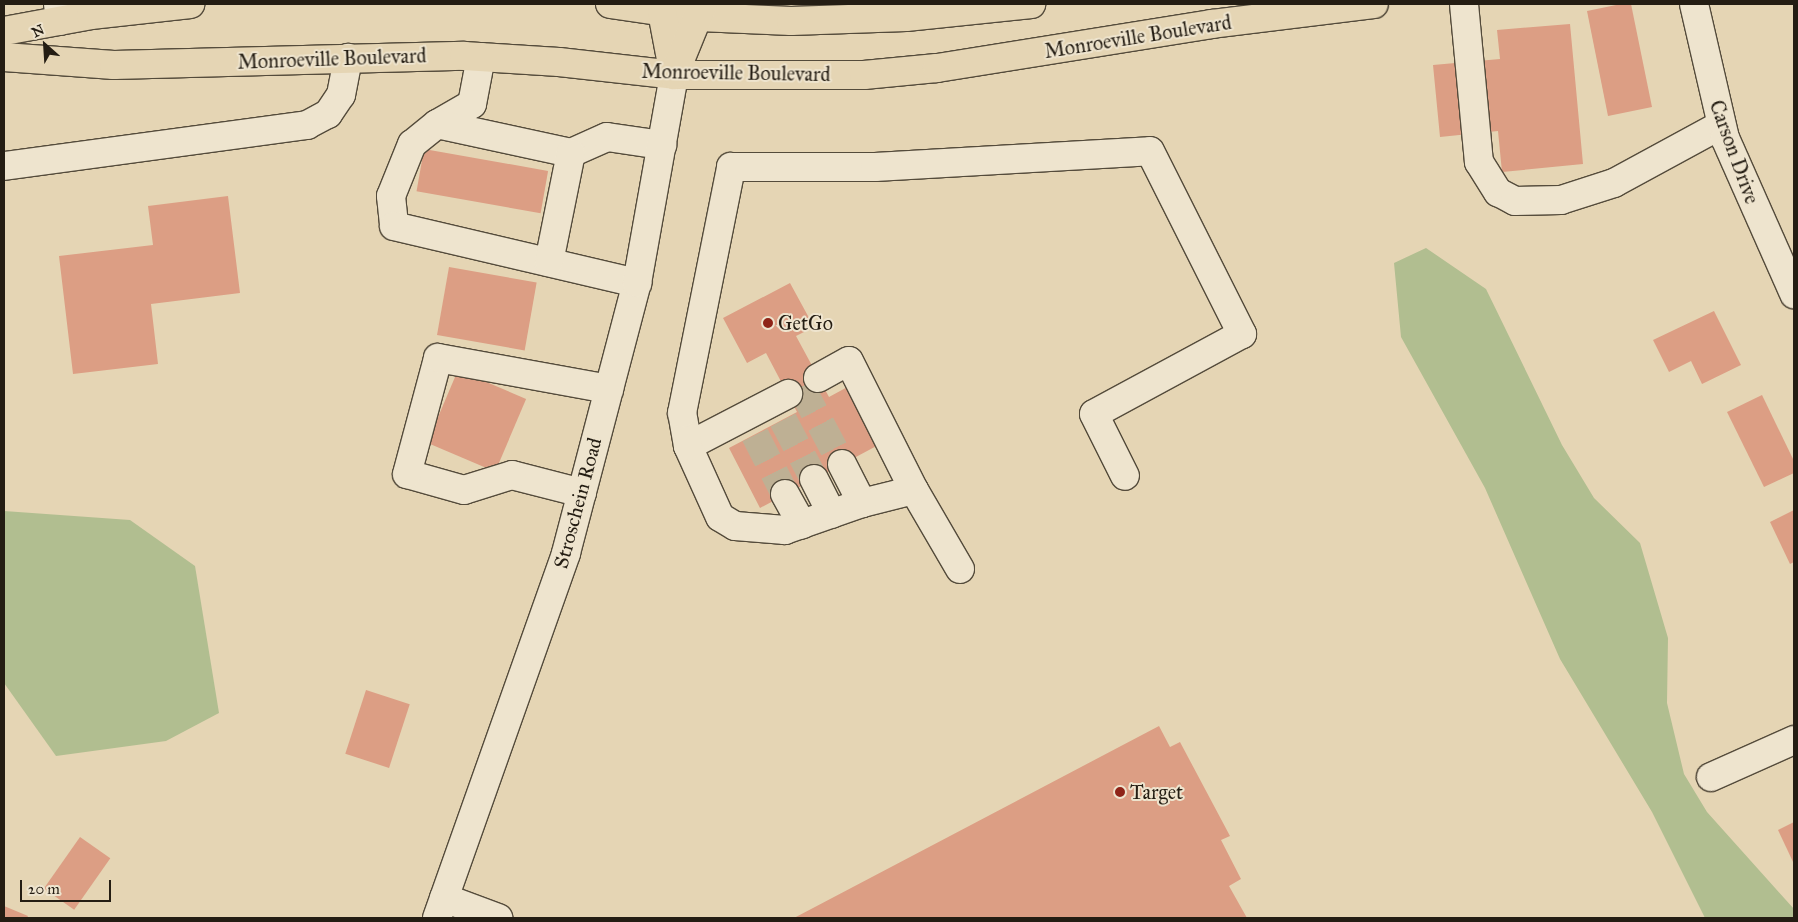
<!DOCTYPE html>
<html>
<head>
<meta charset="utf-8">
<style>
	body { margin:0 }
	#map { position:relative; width:1798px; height:922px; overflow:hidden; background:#e5d5b4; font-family:"IM FELL Great Primer",serif }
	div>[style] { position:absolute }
	.green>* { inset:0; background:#b1be90 }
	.building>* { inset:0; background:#dc9e84; transform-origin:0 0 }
	.minor-tunnel>* { height:28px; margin-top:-14px; transform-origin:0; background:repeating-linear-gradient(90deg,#beb094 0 28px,transparent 0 42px) }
	.roads { filter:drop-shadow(1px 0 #544b3b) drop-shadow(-1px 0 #544b3b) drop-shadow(0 1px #544b3b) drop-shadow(0 -1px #544b3b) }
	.minor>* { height:28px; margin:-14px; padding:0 14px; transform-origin:14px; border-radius:14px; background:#eee4ce }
	.major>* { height:28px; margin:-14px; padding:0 14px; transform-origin:14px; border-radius:14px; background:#e5d5b4 }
	.dots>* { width:14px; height:14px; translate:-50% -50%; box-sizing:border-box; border:2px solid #eee4ce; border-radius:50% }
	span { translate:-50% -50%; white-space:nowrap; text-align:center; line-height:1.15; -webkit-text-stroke:4px #eee4ce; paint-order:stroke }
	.street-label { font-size:20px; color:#241d13 }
	.poi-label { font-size:20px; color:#241d13 }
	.left { translate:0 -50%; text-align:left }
	.frame { position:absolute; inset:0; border:5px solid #241d13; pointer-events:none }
	.north { position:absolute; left:20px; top:20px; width:50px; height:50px; -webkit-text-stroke:4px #eee4ce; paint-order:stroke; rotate:334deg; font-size:14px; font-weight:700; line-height:20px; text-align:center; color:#241d13 }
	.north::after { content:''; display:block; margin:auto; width:18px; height:22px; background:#241d13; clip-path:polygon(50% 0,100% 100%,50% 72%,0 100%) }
	.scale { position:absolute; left:20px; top:880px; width:91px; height:22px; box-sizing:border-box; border:2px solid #241d13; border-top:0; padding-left:6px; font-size:15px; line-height:18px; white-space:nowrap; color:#241d13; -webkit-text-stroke:4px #eee4ce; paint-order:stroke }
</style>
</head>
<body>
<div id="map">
	<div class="green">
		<i style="clip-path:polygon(1426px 248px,1486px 289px,1562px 445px,1594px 498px,1640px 543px,1668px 638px,1667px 703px,1684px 774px,1707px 812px,1794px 909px,1794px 918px,1705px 918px,1652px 812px,1560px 659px,1485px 488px,1401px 337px,1394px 263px)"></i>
		<i style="clip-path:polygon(4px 511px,130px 520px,195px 566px,219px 713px,166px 741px,56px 756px,4px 683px)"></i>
	</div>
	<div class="building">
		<i style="clip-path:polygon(1621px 4px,1631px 4px,1652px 107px,1608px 116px,1587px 11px)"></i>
		<i style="clip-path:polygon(1570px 24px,1583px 164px,1502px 172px,1498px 131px,1440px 137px,1433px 65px,1500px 59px,1497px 30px)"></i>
		<i style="left:424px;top:149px;width:126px;height:43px;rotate:10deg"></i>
		<i style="clip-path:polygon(228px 196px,240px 293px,151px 304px,158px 364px,73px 374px,59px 256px,153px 245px,148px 206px)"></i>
		<i style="left:449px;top:267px;width:89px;height:69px;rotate:10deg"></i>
		<i style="clip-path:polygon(790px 283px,814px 327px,796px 336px,829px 397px,853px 384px,884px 442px,760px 508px,729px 448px,797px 412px,766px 353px,747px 363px,723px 318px)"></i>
		<i style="clip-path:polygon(1714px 311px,1741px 365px,1702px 384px,1691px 361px,1669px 372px,1653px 340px)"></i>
		<i style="left:458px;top:370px;width:74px;height:79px;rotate:23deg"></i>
		<i style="clip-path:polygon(1762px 395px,1794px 461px,1794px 473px,1764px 487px,1727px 412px)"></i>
		<i style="clip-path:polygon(1794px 510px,1794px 562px,1790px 564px,1770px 522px)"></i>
		<i style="left:366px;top:690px;width:46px;height:67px;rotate:18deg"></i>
		<i style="clip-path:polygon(1159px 726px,1170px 747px,1180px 742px,1230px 836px,1221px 840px,1241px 879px,1229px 886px,1247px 918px,794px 918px)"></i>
		<i style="clip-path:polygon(1794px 822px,1794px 864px,1778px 830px)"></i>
		<i style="left:80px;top:837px;width:37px;height:63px;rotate:35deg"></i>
		<i style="clip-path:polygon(4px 906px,28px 916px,27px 918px,4px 918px)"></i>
	</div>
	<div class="minor-tunnel">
		<i style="left:801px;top:387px;width:87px;rotate:62deg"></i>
		<i style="left:783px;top:420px;width:67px;rotate:62.3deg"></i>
		<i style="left:755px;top:435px;width:66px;rotate:63deg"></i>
	</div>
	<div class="roads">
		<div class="minor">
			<i style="left:58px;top:4px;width:17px;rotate:83deg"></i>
			<i style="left:1464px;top:4px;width:159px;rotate:84.6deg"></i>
			<i style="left:1479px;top:162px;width:36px;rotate:58deg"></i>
			<i style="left:1498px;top:192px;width:19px;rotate:28deg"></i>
			<i style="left:1515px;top:201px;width:46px;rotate:-1.2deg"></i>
			<i style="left:1561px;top:200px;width:56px;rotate:-17.8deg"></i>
			<i style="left:1614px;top:183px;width:122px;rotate:-28.5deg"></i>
			<i style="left:1694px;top:4px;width:138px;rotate:77deg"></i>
			<i style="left:1725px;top:138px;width:171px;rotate:66.1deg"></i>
			<i style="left:481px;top:57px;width:48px;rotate:100.8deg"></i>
			<i style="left:472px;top:104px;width:40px;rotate:150.3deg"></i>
			<i style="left:437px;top:124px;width:32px;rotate:141deg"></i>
			<i style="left:412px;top:144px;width:56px;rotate:112deg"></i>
			<i style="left:391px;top:196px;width:30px;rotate:84deg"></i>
			<i style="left:394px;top:226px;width:250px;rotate:13.2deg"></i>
			<i style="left:437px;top:124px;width:137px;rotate:12.2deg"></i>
			<i style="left:571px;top:153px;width:39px;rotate:-24deg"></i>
			<i style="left:607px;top:137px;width:56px;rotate:8.3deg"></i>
			<i style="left:4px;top:166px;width:306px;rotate:-7.7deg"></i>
			<i style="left:307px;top:125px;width:24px;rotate:-28deg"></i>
			<i style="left:328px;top:114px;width:23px;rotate:-56deg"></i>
			<i style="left:341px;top:95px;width:38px;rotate:-79deg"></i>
			<i style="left:549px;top:262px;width:111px;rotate:-78.6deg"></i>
			<i style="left:818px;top:378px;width:35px;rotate:-29deg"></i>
			<i style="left:849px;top:361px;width:144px;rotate:63.3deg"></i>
			<i style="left:688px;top:446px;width:113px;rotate:-27.5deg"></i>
			<i style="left:842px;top:464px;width:44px;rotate:62.9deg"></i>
			<i style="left:814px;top:479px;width:39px;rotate:63deg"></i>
			<i style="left:582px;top:493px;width:72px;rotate:-165.6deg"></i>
			<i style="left:512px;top:475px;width:50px;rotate:162.6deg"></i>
			<i style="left:464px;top:490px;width:59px;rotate:-164.3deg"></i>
			<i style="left:407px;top:474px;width:120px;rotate:-75deg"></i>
			<i style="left:438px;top:358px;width:174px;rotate:10.3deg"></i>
			<i style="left:785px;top:494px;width:35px;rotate:61deg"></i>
			<i style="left:960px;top:569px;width:91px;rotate:-120.2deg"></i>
			<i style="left:914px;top:490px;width:54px;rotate:166deg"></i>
			<i style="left:862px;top:503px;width:82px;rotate:160.7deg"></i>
			<i style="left:785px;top:530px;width:50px;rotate:-175.4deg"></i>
			<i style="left:735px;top:526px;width:17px;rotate:-149deg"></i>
			<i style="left:720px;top:517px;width:78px;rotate:-114.3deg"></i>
			<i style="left:688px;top:446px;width:34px;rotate:-100deg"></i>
			<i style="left:682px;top:413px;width:251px;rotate:-78.7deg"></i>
			<i style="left:731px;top:167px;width:144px"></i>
			<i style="left:875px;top:167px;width:275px;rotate:-3.3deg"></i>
			<i style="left:1150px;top:151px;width:205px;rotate:63.3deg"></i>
			<i style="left:1242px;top:334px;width:168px;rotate:151.6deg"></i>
			<i style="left:1094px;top:414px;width:69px;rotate:63.4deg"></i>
			<i style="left:1711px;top:777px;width:91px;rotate:-24deg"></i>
			<i style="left:444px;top:898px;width:58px;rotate:20.3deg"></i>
			<i style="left:437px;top:918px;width:387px;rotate:-70.5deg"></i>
			<i style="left:566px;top:553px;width:279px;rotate:-75.3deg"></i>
			<i style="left:637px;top:283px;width:211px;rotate:-79.9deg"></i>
		</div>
		<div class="major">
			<i style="left:610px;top:4px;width:90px;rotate:8.3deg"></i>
			<i style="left:699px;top:17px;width:92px;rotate:2.5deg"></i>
			<i style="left:791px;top:21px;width:115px;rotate:-2deg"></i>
			<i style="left:906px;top:17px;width:126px;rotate:-5.9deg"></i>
			<i style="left:664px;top:4px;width:8px;rotate:104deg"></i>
			<i style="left:662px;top:12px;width:64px;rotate:79.2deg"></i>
			<i style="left:4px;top:31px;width:88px;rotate:-10.4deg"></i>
			<i style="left:91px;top:15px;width:100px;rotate:-6.3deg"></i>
			<i style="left:4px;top:57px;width:110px;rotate:4.2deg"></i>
			<i style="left:114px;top:65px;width:350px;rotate:-1.5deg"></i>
			<i style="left:464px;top:56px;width:95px;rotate:3.6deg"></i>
			<i style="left:559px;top:62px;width:116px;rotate:6.4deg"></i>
			<i style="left:674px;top:75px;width:190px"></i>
			<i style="left:864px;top:75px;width:73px;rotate:-5.5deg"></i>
			<i style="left:937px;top:68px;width:278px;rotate:-9.1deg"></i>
			<i style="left:1212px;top:24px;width:163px;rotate:-7deg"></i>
			<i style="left:674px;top:75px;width:77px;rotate:-67.8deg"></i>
		</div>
	</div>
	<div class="dots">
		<i style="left:768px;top:323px;background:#8f2418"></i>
		<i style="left:1120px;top:792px;background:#8f2418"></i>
	</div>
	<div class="street-label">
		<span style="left:1138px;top:37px;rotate:-9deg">Monroeville Boulevard</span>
		<span style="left:332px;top:59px;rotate:-2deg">Monroeville Boulevard</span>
		<span style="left:736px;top:73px;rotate:1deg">Monroeville Boulevard</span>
		<span style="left:1734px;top:152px;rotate:70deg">Carson Drive</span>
		<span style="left:578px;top:503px;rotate:-75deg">Stroschein Road</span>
	</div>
	<div class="poi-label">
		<span class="left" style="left:778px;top:323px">GetGo</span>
		<span class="left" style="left:1130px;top:792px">Target</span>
	</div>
	<div class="frame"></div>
	<div class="north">N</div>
	<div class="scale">20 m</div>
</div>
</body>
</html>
